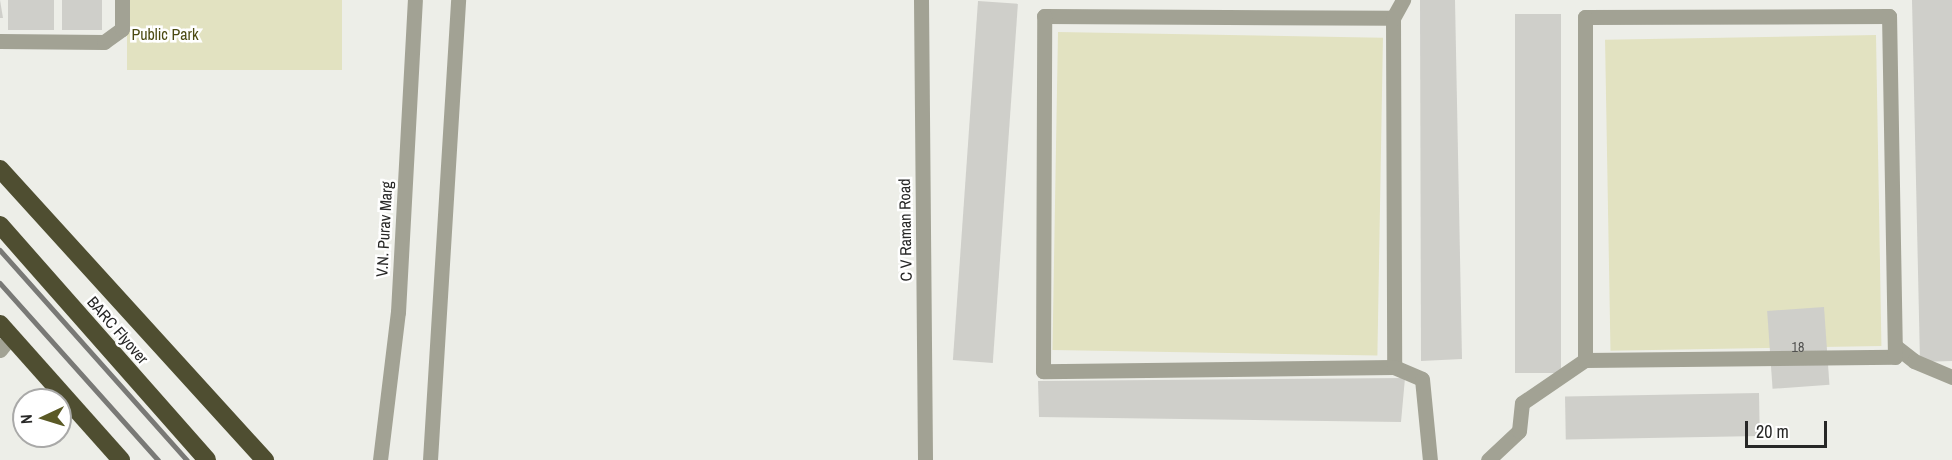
<!DOCTYPE html>
<html>
<head>
<meta charset="utf-8">
<style>
	body { margin:0 }
	#map { position:relative; width:1952px; height:460px; overflow:hidden; background:#edeee8; font-family:"Archivo Narrow",sans-serif }
	div>[style] { position:absolute }
	.green>* { inset:0; background:#e2e2c1; transform-origin:0 0 }
	.building>* { inset:0; background:#cfcfca; transform-origin:0 0 }
	.minor>* { height:15px; margin:-7.5px; padding:0 7.5px; transform-origin:7.5px; border-radius:7.5px; background:#a2a294 }
	.highway>* { height:18px; margin:-9px; padding:0 9px; transform-origin:9px; border-radius:9px; background:#4f4e31 }
	.rail>* { height:4.5px; margin:-2.25px; padding:0 2.25px; transform-origin:2.25px; border-radius:2.25px; background:#797976 }
	span { translate:-50% -50%; white-space:nowrap; text-align:center; line-height:1.15; -webkit-text-stroke:5px #fff; paint-order:stroke }
	.number-label { font-size:14px; color:#51514f }
	.number-label span { -webkit-text-stroke-width:0 }
	.park-label { font-size:16px; color:#4c4a12 }
	.street-label { font-size:16px; color:#272726 }
	.north { position:absolute; left:12px; top:388px; width:60px; height:60px; box-sizing:border-box; background:#fff; border:2px solid #a9a9a8; border-radius:50%; rotate:266deg; font-size:16px; font-weight:700; line-height:24px; text-align:center; color:#272726 }
	.north::after { content:''; display:block; margin:auto; width:21px; height:27px; background:#5a5925; clip-path:polygon(50% 0,100% 100%,50% 72%,0 100%) }
	.scale { position:absolute; left:1745px; top:421px; width:82px; height:27px; box-sizing:border-box; border:3px solid #272726; border-top:0; padding-left:8px; font-size:18px; line-height:21px; white-space:nowrap; color:#272726; -webkit-text-stroke:4px #fff; paint-order:stroke }
</style>
</head>
<body>
<div id="map">
	<div class="green">
		<i style="left:127px;top:0;width:215px;height:70px"></i>
		<i style="left:1058px;top:32px;width:325px;height:318px;rotate:1deg"></i>
		<i style="left:1876px;top:35px;width:311px;height:271px;rotate:89deg"></i>
	</div>
	<div class="building">
		<i style="clip-path:polygon(0 0,3px 18px,0 18px)"></i>
		<i style="left:8px;top:0;width:46px;height:30px"></i>
		<i style="left:62px;top:0;width:40px;height:30px"></i>
		<i style="clip-path:polygon(1420px 0,1455px 0,1462px 359px,1421px 361px)"></i>
		<i style="clip-path:polygon(1912px 0,1952px 0,1952px 361px,1920px 362px)"></i>
		<i style="left:978px;top:1px;width:40px;height:360px;rotate:4deg"></i>
		<i style="left:1515px;top:14px;width:46px;height:359px"></i>
		<i style="left:1824px;top:307px;width:78px;height:57px;rotate:86deg"></i>
		<i style="clip-path:polygon(1405px 378px,1401px 422px,1039px 417px,1038px 381px)"></i>
		<i style="left:1759px;top:393px;width:43px;height:194px;rotate:89deg"></i>
	</div>
	<div class="minor">
		<i style="left:921px;top:0;width:460px;rotate:89.5deg"></i>
		<i style="left:1044px;top:16px;width:349px;rotate:0.3deg"></i>
		<i style="left:1393px;top:18px;width:349px;rotate:89.8deg"></i>
		<i style="left:1394px;top:367px;width:351px;rotate:179.3deg"></i>
		<i style="left:1043px;top:371px;width:355px;rotate:-89.8deg"></i>
		<i style="left:1393px;top:18px;width:21px;rotate:-61deg"></i>
		<i style="left:0;top:41px;width:104px;rotate:0.6deg"></i>
		<i style="left:104px;top:42px;width:22px;rotate:-36deg"></i>
		<i style="left:122px;top:29px;width:29px;rotate:-90deg"></i>
		<i style="left:1895px;top:346px;width:24px;rotate:38deg"></i>
		<i style="left:1914px;top:361px;width:41px;rotate:22.8deg"></i>
		<i style="left:0;top:350px;width:18px;rotate:-52deg"></i>
		<i style="left:1394px;top:367px;width:30px;rotate:23deg"></i>
		<i style="left:1422px;top:379px;width:81px;rotate:84.4deg"></i>
		<i style="left:380px;top:460px;width:149px;rotate:-83.1deg"></i>
		<i style="left:398px;top:312px;width:312px;rotate:-86.9deg"></i>
		<i style="left:430px;top:460px;width:461px;rotate:-86.5deg"></i>
		<i style="left:1488px;top:460px;width:42px;rotate:-43.1deg"></i>
		<i style="left:1519px;top:431px;width:28px;rotate:-84deg"></i>
		<i style="left:1522px;top:403px;width:76px;rotate:-34.3deg"></i>
		<i style="left:1585px;top:360px;width:310px;rotate:-0.6deg"></i>
		<i style="left:1895px;top:357px;width:341px;rotate:-91deg"></i>
		<i style="left:1889px;top:16px;width:304px;rotate:179.8deg"></i>
		<i style="left:1585px;top:17px;width:343px;rotate:90deg"></i>
	</div>
	<div class="highway">
		<i style="left:0;top:169px;width:394px;rotate:47.7deg"></i>
		<i style="left:0;top:225px;width:313px;rotate:48.6deg"></i>
		<i style="left:0;top:324px;width:182px;rotate:48.3deg"></i>
	</div>
	<div class="rail">
		<i style="left:0;top:250px;width:281px;rotate:48.3deg"></i>
		<i style="left:0;top:283px;width:237px;rotate:48.2deg"></i>
	</div>
	<div class="number-label">
		<span style="left:1798px;top:347px">18</span>
	</div>
	<div class="park-label">
		<span style="left:165px;top:34px">Public Park</span>
	</div>
	<div class="street-label">
		<span style="left:384px;top:229px;rotate:-87deg">V.N. Purav Marg</span>
		<span style="left:905px;top:230px;rotate:-91deg">C V Raman Road</span>
		<span style="left:118px;top:330px;rotate:49deg">BARC Flyover</span>
	</div>
	<div class="north">N</div>
	<div class="scale">20 m</div>
</div>
</body>
</html>
